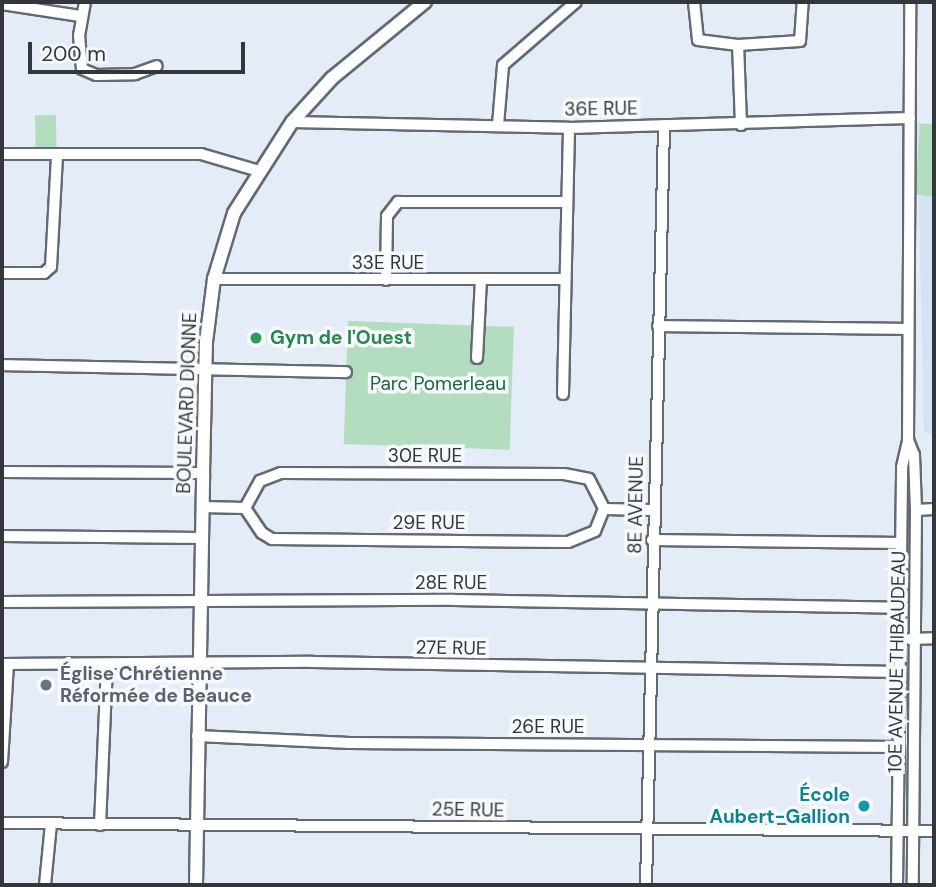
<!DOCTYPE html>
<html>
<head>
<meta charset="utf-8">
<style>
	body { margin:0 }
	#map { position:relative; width:936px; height:887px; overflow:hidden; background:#e4edf7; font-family:"DM Sans",sans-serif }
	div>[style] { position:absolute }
	.built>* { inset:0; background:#d4e3f3 }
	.green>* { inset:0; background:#b4ddbf; transform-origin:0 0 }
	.roads { filter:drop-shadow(2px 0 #626a72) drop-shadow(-2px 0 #626a72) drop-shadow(0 2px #626a72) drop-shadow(0 -2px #626a72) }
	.minor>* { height:10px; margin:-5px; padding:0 5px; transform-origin:5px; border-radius:5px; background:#fff }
	.major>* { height:12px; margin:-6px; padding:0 6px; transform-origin:6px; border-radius:6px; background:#fff }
	.dots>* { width:19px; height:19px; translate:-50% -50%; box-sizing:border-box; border:4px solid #f6f9fd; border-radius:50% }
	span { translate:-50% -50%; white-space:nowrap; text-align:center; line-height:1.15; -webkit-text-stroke:7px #f6f9fd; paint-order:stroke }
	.street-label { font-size:19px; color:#33373b }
	.leisure-label { font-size:19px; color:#27864d; font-weight:700 }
	.left { translate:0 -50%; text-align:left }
	.park-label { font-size:19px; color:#1b663a }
	.worship-label { font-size:19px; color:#5b616d; font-weight:700 }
	.culture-label { font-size:19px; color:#0d838f; font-weight:700 }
	.right { translate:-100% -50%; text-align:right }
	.frame { position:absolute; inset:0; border:4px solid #33373b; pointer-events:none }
	.scale { position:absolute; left:28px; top:42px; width:217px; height:32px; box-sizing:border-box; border:4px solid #33373b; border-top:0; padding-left:9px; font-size:21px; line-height:24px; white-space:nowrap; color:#33373b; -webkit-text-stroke:5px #f6f9fd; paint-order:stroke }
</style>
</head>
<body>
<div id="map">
	<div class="built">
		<i style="clip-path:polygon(917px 123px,934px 124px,934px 434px,924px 433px)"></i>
	</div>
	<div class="green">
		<i style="left:56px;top:115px;width:40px;height:21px;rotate:89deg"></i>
		<i style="clip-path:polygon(920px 124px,934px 124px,934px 197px,915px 194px)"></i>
		<i style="left:348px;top:321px;width:166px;height:123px;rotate:2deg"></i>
	</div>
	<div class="roads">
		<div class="minor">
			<i style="left:85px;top:2px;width:34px;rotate:100deg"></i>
			<i style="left:79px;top:35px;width:34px;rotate:85deg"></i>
			<i style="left:82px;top:69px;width:15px;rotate:23deg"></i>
			<i style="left:96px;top:75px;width:39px;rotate:-1deg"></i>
			<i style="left:135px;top:74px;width:23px;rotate:-20deg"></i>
			<i style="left:694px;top:2px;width:38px;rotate:84deg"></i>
			<i style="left:698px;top:40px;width:40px;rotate:7.1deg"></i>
			<i style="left:2px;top:4px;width:79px;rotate:8.7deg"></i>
			<i style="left:292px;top:122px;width:277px;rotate:1.2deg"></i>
			<i style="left:569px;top:128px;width:341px;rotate:-1.7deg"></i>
			<i style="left:498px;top:125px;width:60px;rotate:-85.2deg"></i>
			<i style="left:503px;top:65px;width:96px;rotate:-40.8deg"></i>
			<i style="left:741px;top:125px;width:80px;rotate:-92.1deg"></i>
			<i style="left:738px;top:45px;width:62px;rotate:-3.7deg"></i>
			<i style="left:800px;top:41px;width:39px;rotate:-86deg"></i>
			<i style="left:2px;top:154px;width:199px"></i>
			<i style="left:201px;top:154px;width:60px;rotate:16.3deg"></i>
			<i style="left:2px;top:273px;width:42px"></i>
			<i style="left:44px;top:273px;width:9px;rotate:-41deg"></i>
			<i style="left:51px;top:267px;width:112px;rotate:-86.9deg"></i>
			<i style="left:214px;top:279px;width:349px"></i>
			<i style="left:386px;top:280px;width:64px;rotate:-89.1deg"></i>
			<i style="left:387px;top:216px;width:18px;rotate:-52deg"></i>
			<i style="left:398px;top:202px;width:168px"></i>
			<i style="left:658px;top:326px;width:250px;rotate:0.7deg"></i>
			<i style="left:477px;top:358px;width:78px;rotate:-87.1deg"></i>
			<i style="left:2px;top:365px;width:344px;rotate:1.2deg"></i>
			<i style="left:563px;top:394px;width:266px;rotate:-88.7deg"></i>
			<i style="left:908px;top:440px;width:16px;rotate:68deg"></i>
			<i style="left:914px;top:455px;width:55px;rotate:87.9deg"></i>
			<i style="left:916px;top:510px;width:375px;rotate:90.5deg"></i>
			<i style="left:2px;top:472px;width:201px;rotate:0.3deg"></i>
			<i style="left:202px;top:507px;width:43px;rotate:1.3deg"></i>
			<i style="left:245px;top:508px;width:30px;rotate:56deg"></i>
			<i style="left:262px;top:533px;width:12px;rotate:31deg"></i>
			<i style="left:272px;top:539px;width:296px;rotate:0.6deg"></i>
			<i style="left:568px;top:542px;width:29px;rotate:-22deg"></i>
			<i style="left:595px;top:531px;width:24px;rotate:-68deg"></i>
			<i style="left:604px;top:509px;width:49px;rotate:1.2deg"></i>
			<i style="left:245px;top:508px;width:31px;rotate:-61deg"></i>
			<i style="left:260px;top:481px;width:22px;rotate:-21deg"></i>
			<i style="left:281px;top:473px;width:283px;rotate:0.2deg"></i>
			<i style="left:564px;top:474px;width:25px;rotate:11deg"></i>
			<i style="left:589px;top:479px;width:34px;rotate:63deg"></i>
			<i style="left:916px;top:510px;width:18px;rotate:-3deg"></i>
			<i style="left:2px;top:536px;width:200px;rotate:0.6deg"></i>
			<i style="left:652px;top:540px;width:249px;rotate:0.7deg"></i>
			<i style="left:2px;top:602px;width:452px;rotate:-0.3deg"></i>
			<i style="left:454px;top:600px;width:446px;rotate:1deg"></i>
			<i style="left:910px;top:639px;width:24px;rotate:-2deg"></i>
			<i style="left:2px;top:664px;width:310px;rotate:-0.4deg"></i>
			<i style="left:312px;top:662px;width:588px;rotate:0.97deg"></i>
			<i style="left:197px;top:736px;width:153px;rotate:2.6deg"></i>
			<i style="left:350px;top:743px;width:548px;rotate:0.42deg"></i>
			<i style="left:2px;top:762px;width:98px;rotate:-86.5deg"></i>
			<i style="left:2px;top:823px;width:932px;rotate:0.49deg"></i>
			<i style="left:100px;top:825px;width:160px;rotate:-87.5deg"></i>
			<i style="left:45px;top:885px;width:61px;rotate:-84.4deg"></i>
			<i style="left:646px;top:885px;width:760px;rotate:-88.64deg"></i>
			<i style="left:897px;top:885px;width:418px;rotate:-89.3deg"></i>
			<i style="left:902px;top:467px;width:28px;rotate:-77deg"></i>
			<i style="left:908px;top:440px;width:438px;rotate:-89.7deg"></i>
		</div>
		<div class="major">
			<i style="left:196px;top:885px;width:412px;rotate:-89deg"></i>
			<i style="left:203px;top:473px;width:131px;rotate:-88.7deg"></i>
			<i style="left:206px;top:342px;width:64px;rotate:-82.8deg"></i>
			<i style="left:214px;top:279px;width:69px;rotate:-73.1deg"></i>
			<i style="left:234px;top:213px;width:108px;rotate:-57.5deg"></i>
			<i style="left:292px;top:122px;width:59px;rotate:-47.7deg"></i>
			<i style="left:332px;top:78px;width:120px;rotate:-39.3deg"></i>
		</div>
	</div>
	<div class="dots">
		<i style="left:256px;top:338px;background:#2e9e5b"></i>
		<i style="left:46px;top:685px;background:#6b7280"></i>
		<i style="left:864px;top:806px;background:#0f9aa8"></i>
	</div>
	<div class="street-label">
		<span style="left:601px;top:109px;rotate:-1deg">36E RUE</span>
		<span style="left:388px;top:263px">33E RUE</span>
		<span style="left:187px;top:403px;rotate:-88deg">BOULEVARD DIONNE</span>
		<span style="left:425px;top:456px">30E RUE</span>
		<span style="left:636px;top:505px;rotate:-89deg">8E AVENUE</span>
		<span style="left:429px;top:523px">29E RUE</span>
		<span style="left:451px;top:583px">28E RUE</span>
		<span style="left:451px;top:648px;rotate:1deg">27E RUE</span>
		<span style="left:897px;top:662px;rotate:-89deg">10E AVENUE THIBAUDEAU</span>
		<span style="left:548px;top:727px">26E RUE</span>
		<span style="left:468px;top:810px;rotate:1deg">25E RUE</span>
	</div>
	<div class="leisure-label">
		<span class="left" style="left:270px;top:338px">Gym de l'Ouest</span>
	</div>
	<div class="park-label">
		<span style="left:438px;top:384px">Parc Pomerleau</span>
	</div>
	<div class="worship-label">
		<span class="left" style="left:60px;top:685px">Église Chrétienne<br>Réformée de Beauce</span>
	</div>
	<div class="culture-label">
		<span class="right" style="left:850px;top:806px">École<br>Aubert-Gallion</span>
	</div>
	<div class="frame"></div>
	<div class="scale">200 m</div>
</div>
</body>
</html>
